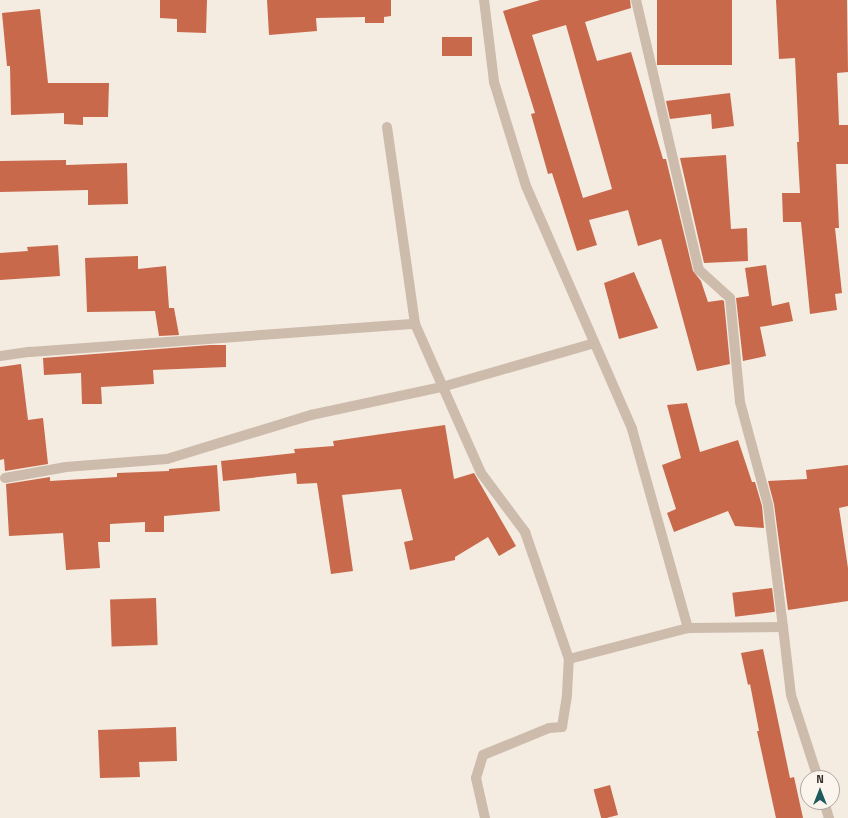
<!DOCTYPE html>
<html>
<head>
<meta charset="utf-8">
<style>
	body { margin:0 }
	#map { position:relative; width:848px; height:818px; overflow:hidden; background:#f4ebe1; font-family:"Titillium Web",sans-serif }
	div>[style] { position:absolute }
	.building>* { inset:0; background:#c8694b; transform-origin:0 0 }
	.minor>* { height:10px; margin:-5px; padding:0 5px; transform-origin:5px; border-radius:5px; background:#cdbbac }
	.tertiary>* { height:10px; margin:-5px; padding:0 5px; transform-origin:5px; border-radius:5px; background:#cdbbac }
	span { translate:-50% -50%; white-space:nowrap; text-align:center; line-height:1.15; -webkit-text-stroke:4px #fbf5ee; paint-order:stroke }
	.north { position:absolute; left:800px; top:770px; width:40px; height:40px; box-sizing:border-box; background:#fbf5ee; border:1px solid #aea6a0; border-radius:50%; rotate:0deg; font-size:11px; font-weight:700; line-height:16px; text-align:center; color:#3b302b }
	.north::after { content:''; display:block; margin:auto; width:14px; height:18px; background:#1f5a5e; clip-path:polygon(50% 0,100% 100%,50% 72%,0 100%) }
</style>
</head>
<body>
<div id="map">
	<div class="building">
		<i style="clip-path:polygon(160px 0,207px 0,206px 33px,177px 32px,177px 19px,160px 18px)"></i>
		<i style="clip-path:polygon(267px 0,391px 0,391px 16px,384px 17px,384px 23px,365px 23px,365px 17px,316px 18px,317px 31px,269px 35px)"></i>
		<i style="clip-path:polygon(evenodd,540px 0,630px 0,631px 8px,585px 22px,597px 61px,631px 52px,663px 159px,666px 159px,693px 271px,701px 281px,708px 302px,722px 300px,724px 301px,730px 364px,697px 371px,661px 239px,638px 246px,628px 210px,589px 220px,597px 245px,577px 251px,552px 173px,548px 174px,531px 114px,535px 113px,503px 11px,540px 0,566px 25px,612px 189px,583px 198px,532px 35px,566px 25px)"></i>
		<i style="left:657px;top:0;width:75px;height:65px"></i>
		<i style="clip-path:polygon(776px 0,847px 0,848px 72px,837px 73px,839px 125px,848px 125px,848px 164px,836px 164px,839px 228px,835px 228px,842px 293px,835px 294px,837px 310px,810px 314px,801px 222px,783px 222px,782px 193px,800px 193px,797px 142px,799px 142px,795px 58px,779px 59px)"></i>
		<i style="clip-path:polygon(40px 9px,48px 83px,109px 83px,108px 117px,83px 117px,83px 125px,64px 124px,64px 113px,11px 115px,10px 66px,7px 66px,2px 13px)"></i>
		<i style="left:442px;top:37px;width:30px;height:19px"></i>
		<i style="clip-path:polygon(730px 93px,734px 126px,712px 129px,711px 114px,670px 119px,666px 101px)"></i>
		<i style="clip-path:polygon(726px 155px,731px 229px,747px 228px,748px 261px,704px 263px,680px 158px)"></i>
		<i style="clip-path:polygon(66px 160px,66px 165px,127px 163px,128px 204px,88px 205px,88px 190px,0 192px,0 161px)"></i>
		<i style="clip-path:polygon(58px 245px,60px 276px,0 280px,0 253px,28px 251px,27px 247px)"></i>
		<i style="clip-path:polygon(138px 256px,138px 269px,166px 266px,169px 308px,174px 308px,179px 335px,159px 336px,155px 311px,87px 312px,85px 258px)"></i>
		<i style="clip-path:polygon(766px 265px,772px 306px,789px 302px,793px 321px,760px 327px,766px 356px,743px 361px,736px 298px,749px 296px,745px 268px)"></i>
		<i style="clip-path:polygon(634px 272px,658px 328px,619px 339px,604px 283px)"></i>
		<i style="clip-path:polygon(210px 345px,226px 345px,226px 367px,153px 370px,154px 384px,101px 387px,102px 404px,82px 404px,81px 373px,44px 375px,43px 358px)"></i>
		<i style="clip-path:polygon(21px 364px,28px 420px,43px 418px,48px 464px,5px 471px,4px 459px,0 460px,0 367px)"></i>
		<i style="clip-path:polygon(687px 403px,700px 452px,738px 440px,752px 482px,755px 482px,762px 506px,764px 528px,735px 526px,728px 511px,674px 532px,667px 513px,676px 509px,662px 465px,681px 458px,667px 405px)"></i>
		<i style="clip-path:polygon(445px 425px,454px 479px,474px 473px,516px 546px,499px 556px,488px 537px,455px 557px,455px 560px,410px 570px,404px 542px,413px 540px,401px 489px,342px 495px,353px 571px,331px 574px,317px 483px,297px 484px,296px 473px,223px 481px,221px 461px,295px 453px,294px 449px,334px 446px,333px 441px)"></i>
		<i style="clip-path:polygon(217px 465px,220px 511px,164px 516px,164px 532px,145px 532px,145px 522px,110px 524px,110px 542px,98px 542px,100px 568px,66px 570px,63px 533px,9px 536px,6px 484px,50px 477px,50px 481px,117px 477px,117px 473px,169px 471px,169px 469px)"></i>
		<i style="clip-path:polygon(848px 465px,848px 506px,839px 508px,848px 568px,848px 601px,788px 610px,774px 504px,768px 481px,807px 479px,806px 470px)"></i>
		<i style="left:772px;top:588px;width:24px;height:40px;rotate:83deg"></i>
		<i style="left:156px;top:598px;width:47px;height:46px;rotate:88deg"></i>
		<i style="clip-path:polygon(763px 649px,790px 778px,794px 777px,803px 818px,776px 818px,757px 731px,759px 731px,750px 684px,748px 685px,741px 653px)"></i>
		<i style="clip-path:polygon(176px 727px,177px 761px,139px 762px,140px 777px,100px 778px,98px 730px)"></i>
		<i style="left:610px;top:785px;width:31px;height:17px;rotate:75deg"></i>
	</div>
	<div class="minor">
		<i style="left:484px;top:0;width:83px;rotate:83deg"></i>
		<i style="left:494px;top:82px;width:109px;rotate:72.9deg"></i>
		<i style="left:526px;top:186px;width:265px;rotate:66.4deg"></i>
		<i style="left:632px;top:429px;width:207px;rotate:74.3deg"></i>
		<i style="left:636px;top:0;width:277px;rotate:76.9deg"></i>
		<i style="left:699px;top:270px;width:42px;rotate:42.1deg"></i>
		<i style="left:730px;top:298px;width:104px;rotate:84.5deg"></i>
		<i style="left:740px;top:402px;width:107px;rotate:74.8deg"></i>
		<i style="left:768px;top:505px;width:123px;rotate:83deg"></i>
		<i style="left:387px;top:127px;width:199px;rotate:81.9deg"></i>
		<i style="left:415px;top:324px;width:163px;rotate:66.1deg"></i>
		<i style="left:481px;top:473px;width:74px;rotate:53.3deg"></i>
		<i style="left:525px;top:532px;width:134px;rotate:70.9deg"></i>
		<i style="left:0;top:356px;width:30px;rotate:-8deg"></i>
		<i style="left:30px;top:352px;width:386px;rotate:-4.2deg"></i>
		<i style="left:5px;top:478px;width:62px;rotate:-10.2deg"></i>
		<i style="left:66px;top:467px;width:101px;rotate:-4.5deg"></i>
		<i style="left:167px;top:459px;width:151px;rotate:-17deg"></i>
		<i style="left:311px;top:415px;width:134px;rotate:-12.1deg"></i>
		<i style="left:442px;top:387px;width:158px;rotate:-16.1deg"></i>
	</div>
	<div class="tertiary">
		<i style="left:824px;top:802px;width:17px;rotate:73deg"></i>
		<i style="left:485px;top:818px;width:41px;rotate:-102.7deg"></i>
		<i style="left:476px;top:778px;width:24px;rotate:-73deg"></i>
		<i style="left:483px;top:755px;width:71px;rotate:-22.2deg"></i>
		<i style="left:549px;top:728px;width:13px;rotate:-4deg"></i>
		<i style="left:562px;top:727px;width:33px;rotate:-81deg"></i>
		<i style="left:567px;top:694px;width:35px;rotate:-87deg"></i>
		<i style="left:569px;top:659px;width:123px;rotate:-14.6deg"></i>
		<i style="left:688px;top:628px;width:95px;rotate:-0.6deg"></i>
		<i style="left:783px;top:627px;width:68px;rotate:83.3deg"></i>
		<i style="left:791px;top:695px;width:87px;rotate:72deg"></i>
	</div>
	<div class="north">N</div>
</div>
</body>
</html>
